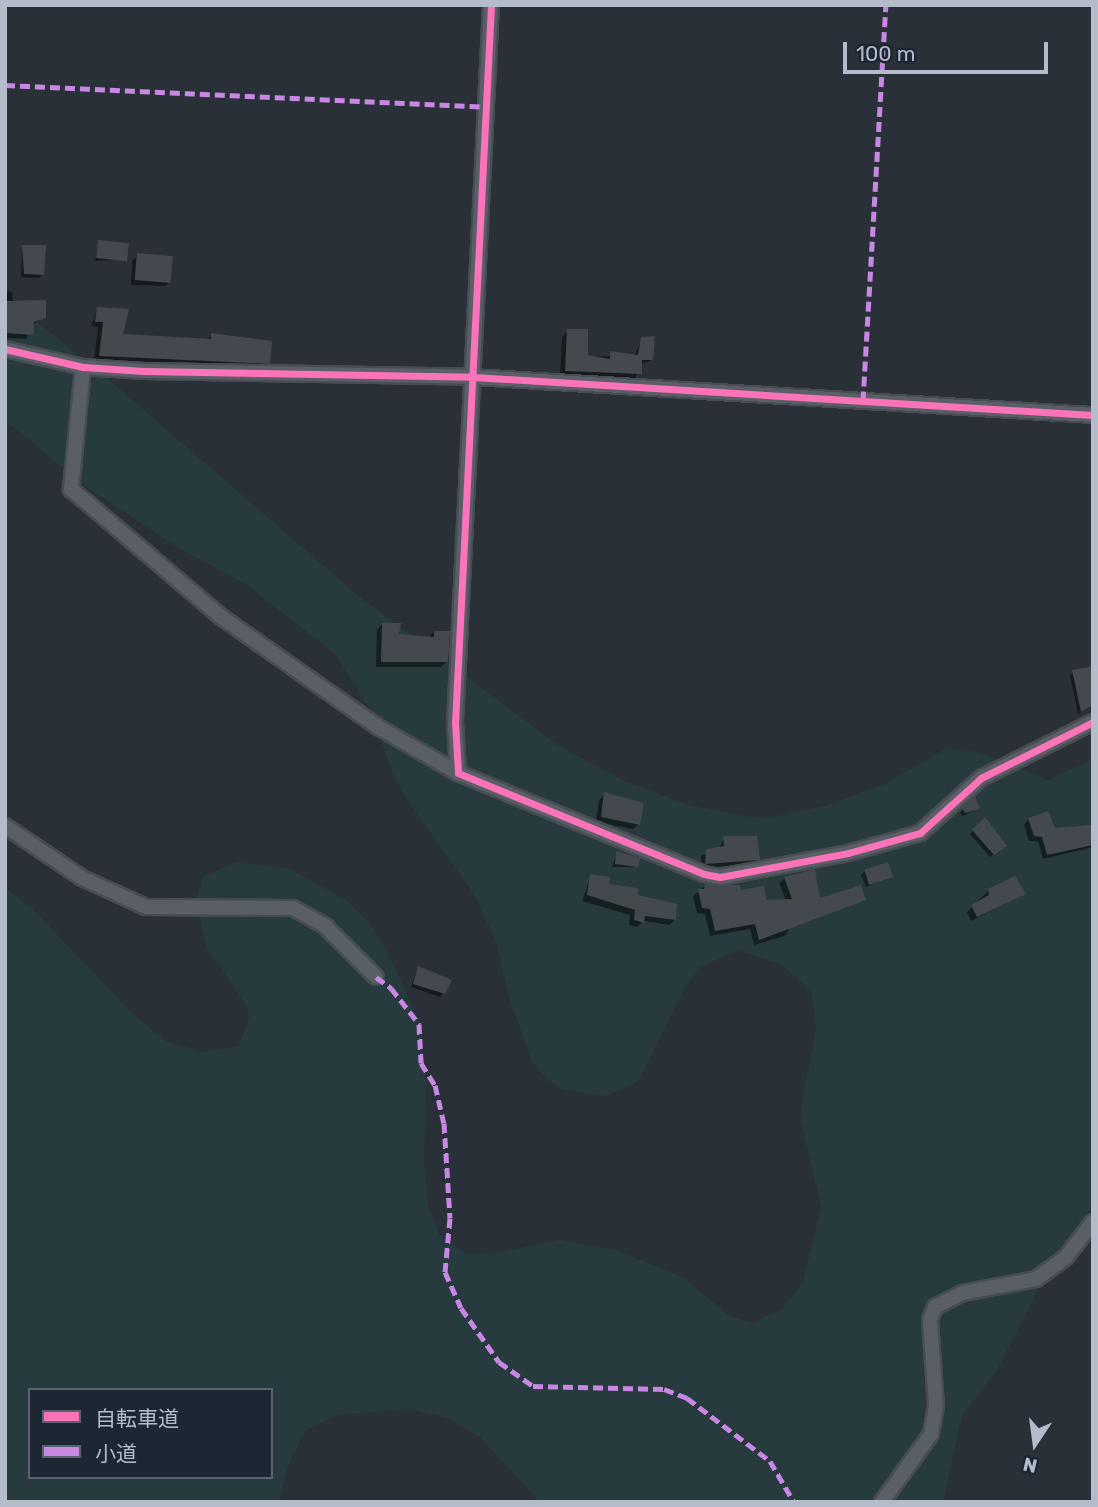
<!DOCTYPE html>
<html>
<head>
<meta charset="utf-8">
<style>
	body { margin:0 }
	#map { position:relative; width:1098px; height:1507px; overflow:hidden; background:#2a3038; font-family:Rubik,"Noto Sans JP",sans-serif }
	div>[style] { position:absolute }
	.green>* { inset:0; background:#273a3e }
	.shadow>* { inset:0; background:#0007 }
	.building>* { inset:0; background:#444950; transform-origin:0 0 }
	.roads { filter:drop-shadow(2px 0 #484c53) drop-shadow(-2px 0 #484c53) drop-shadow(0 2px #484c53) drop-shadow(0 -2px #484c53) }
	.minor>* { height:14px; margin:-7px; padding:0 7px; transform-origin:7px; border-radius:7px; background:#5a5e66 }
	.quiet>* { height:5px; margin-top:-2.5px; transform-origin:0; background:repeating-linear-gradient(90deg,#c787e3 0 10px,transparent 0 15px) }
	.cycleway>* { height:7px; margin:-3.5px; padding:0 3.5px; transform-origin:3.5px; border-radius:3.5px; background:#fb73b8 }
	span { translate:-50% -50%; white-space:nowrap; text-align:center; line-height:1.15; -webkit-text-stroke:5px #1d2633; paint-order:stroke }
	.frame { position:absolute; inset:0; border:7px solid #b4bcc9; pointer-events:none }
	.legend { position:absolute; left:28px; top:1388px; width:245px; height:91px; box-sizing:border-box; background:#1d2633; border:2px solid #59626f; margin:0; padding:9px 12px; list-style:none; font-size:21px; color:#b4bcc9 }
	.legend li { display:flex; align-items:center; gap:14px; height:35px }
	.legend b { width:35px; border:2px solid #59626f }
	.north { position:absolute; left:1000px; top:1409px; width:70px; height:70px; -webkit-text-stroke:5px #1d2633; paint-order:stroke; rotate:193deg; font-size:19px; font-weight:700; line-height:28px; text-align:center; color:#b4bcc9 }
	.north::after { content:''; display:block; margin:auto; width:24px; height:32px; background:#b4bcc9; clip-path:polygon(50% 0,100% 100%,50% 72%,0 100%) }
	.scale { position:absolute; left:843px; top:42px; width:205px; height:32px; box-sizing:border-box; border:4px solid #b4bcc9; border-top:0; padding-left:9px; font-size:21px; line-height:24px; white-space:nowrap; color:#b4bcc9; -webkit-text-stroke:5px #1d2633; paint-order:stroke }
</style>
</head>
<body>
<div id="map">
	<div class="green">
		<i style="clip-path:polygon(evenodd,5px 297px,107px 378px,356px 594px,558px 745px,624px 781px,692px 806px,763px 819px,825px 806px,887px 783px,947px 748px,979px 752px,1048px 780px,1093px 759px,1093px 1207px,1050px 1267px,997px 1370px,962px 1416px,943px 1502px,540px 1502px,480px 1437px,447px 1418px,410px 1409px,336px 1415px,305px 1431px,288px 1466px,279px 1502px,5px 1502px,5px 888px,31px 907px,134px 1015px,166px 1041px,203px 1052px,239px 1046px,249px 1018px,247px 1007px,207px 948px,196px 904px,203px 876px,237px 862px,290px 869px,345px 899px,371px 925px,389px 954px,419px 1023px,426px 1072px,424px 1163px,428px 1205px,439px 1234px,466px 1253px,491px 1254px,560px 1240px,616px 1250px,682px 1277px,730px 1316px,752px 1323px,782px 1309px,803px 1282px,821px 1207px,800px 1116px,816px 1027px,811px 991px,782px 965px,738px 950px,701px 967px,685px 987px,638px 1082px,607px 1096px,563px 1090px,546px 1078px,532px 1062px,508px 994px,497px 944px,475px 896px,408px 801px,393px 775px,371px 711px,336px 655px,246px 584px,178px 548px,86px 487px,5px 420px,5px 297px,30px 1390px,271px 1390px,271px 1477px,30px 1477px,30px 1390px)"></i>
	</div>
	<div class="shadow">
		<i style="clip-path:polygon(99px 242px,126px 259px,95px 261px)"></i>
		<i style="clip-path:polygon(22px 247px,43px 274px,39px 278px,21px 277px)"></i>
		<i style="clip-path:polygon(138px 255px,171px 281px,165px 286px,131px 285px,132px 261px)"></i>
		<i style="clip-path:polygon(5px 291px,12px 292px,13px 302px,44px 317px,32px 325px,26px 339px,5px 338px)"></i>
		<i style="clip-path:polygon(98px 308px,121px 335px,206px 341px,212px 335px,268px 363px,263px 368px,94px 360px,98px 327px,91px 326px)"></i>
		<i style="clip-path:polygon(568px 331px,586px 356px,634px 357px,642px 339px,651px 360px,640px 365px,635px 379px,560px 376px,562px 337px)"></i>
		<i style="clip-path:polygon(382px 624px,397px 636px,428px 638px,434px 632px,447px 661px,441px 667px,376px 667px,377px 630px)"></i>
		<i style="clip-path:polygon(1093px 668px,1093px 705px,1078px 714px,1070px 675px)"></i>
		<i style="clip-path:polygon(605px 794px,639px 824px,633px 829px,596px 822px,599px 800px)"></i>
		<i style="clip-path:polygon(974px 799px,978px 809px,962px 816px,960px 813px)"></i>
		<i style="clip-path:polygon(1029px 819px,1054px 830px,1093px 827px,1093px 847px,1043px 859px,1038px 841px,1029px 841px,1024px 824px)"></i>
		<i style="clip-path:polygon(985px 820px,1001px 849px,990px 857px,970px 834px)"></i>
		<i style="clip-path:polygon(724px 838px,758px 859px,753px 864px,701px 868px,701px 856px,719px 849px)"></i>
		<i style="clip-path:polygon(617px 853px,636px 867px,612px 867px)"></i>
		<i style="clip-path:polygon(865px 871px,891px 877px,866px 887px,861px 875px)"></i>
		<i style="clip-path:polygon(591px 875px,636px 897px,675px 920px,669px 925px,644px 921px,637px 927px,629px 925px,630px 915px,582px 901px)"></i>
		<i style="clip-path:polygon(785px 878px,819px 900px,864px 900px,790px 928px,785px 936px,754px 945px,750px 929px,710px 936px,705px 914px,697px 913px,693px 896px,705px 886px,765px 902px,786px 901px,779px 883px)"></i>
		<i style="clip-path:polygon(989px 890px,1024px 894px,971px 921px,967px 912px)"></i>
		<i style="clip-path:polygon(418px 968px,444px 993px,440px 997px,411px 987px)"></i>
	</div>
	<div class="building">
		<i style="left:98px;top:240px;width:31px;height:18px;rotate:6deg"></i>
		<i style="clip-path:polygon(22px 245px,46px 245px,44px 275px,24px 274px)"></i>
		<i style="left:137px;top:253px;width:36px;height:27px;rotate:5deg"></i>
		<i style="clip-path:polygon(46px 300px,46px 318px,34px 322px,33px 335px,5px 333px,5px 301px)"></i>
		<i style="clip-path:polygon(97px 307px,129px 309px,123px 334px,211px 339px,211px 333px,272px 341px,270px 364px,99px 356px,103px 322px,95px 322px)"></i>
		<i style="clip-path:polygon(567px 329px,588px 329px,588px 355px,610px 359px,610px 351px,638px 355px,641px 337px,655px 336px,653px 360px,642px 360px,642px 374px,565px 371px)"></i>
		<i style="clip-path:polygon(382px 623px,401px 623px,399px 634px,434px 637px,434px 631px,450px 631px,448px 662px,381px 662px)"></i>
		<i style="clip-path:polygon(1093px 666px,1093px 705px,1081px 712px,1072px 670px)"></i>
		<i style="clip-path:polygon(604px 792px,644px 803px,640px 825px,601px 817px)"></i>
		<i style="clip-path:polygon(975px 796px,980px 809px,965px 813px,962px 808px)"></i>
		<i style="clip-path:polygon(1048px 811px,1055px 828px,1093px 825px,1093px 845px,1047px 855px,1042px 837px,1034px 836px,1028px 818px)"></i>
		<i style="clip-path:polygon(985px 817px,1007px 846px,994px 855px,972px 830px)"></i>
		<i style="clip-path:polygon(723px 836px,757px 836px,760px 860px,705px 864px,706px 849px,724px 846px)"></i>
		<i style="clip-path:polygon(616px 851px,640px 858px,638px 867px,615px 864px)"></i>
		<i style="left:888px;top:862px;width:16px;height:25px;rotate:72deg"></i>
		<i style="clip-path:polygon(815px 869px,820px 898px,861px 885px,866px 900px,759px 940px,755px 924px,715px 931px,710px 909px,702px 908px,698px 889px,704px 889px,705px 884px,740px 885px,741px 890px,764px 886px,766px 900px,792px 899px,784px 877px)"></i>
		<i style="clip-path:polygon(590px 874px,610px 877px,609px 884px,638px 888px,638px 895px,677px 904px,676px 920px,645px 916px,644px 923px,634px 920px,635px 910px,587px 895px)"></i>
		<i style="clip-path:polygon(1015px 876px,1026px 894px,977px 917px,971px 905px,989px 895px,988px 889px)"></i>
		<i style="clip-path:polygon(418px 966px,452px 980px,445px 994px,413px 984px)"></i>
	</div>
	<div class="roads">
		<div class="minor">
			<i style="left:491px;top:5px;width:718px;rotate:92.87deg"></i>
			<i style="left:455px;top:722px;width:51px;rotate:86.6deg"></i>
			<i style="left:458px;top:773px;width:266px;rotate:22.3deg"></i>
			<i style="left:704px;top:874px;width:16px;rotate:11deg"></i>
			<i style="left:720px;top:877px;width:130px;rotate:-10.6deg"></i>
			<i style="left:848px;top:853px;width:75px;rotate:-15.5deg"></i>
			<i style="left:920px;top:833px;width:82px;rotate:-42deg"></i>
			<i style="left:981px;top:778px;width:125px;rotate:-26.6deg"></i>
			<i style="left:5px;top:349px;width:80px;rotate:13deg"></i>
			<i style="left:83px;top:367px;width:61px;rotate:3.8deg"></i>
			<i style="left:144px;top:371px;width:329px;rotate:1deg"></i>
			<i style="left:473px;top:377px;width:621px;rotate:3.51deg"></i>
			<i style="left:83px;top:367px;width:123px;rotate:95.6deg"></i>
			<i style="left:71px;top:489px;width:196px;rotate:40.4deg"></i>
			<i style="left:220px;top:616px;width:193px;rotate:35.1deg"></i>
			<i style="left:378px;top:727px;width:92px;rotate:29.9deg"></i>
			<i style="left:5px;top:826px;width:93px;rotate:34deg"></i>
			<i style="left:82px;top:878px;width:70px;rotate:24.4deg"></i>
			<i style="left:146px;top:907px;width:147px;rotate:0.4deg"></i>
			<i style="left:293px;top:908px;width:37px;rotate:29deg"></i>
			<i style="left:325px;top:926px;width:72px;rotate:45deg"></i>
			<i style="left:882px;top:1502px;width:84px;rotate:-54.2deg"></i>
			<i style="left:931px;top:1434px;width:28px;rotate:-80deg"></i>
			<i style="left:936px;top:1406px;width:86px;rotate:-94deg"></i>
			<i style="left:930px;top:1320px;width:14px;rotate:-69deg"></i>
			<i style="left:935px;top:1307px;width:30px;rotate:-27deg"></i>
			<i style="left:962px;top:1293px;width:75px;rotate:-10.7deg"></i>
			<i style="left:1036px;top:1279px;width:37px;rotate:-36deg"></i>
			<i style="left:1066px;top:1257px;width:44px;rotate:-52.4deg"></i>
		</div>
	</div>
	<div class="quiet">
		<i style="left:5px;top:85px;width:482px;rotate:2.6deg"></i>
		<i style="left:863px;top:401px;width:397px;rotate:-86.7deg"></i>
		<i style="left:376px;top:977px;width:19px;rotate:36deg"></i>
		<i style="left:391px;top:988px;width:46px;rotate:52.1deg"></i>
		<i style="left:419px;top:1024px;width:39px;rotate:87deg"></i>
		<i style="left:421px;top:1063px;width:26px;rotate:58deg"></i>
		<i style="left:435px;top:1085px;width:39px;rotate:77deg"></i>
		<i style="left:444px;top:1123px;width:95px;rotate:86.4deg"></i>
		<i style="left:450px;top:1218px;width:54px;rotate:95.3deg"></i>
		<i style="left:445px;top:1272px;width:39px;rotate:66deg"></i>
		<i style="left:461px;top:1308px;width:66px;rotate:54.9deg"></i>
		<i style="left:499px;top:1362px;width:42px;rotate:35.2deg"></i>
		<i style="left:533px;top:1386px;width:131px;rotate:1.3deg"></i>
		<i style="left:664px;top:1389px;width:25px;rotate:21deg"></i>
		<i style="left:687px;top:1398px;width:104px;rotate:37.2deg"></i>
		<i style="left:770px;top:1461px;width:48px;rotate:59.7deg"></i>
	</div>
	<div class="cycleway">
		<i style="left:491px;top:5px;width:718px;rotate:92.87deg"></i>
		<i style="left:455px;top:722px;width:51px;rotate:86.6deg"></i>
		<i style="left:458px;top:773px;width:266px;rotate:22.3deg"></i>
		<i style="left:704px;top:874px;width:16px;rotate:11deg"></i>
		<i style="left:720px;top:877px;width:130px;rotate:-10.6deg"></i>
		<i style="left:848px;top:853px;width:75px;rotate:-15.5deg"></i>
		<i style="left:920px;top:833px;width:82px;rotate:-42deg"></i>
		<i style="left:981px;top:778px;width:125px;rotate:-26.6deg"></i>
		<i style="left:5px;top:349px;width:80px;rotate:13deg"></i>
		<i style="left:83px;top:367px;width:61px;rotate:3.8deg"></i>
		<i style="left:144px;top:371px;width:329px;rotate:1deg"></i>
		<i style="left:473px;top:377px;width:621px;rotate:3.51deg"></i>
	</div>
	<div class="frame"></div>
	<ul class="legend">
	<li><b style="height:9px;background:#fb73b8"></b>自転車道</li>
	<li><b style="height:9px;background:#c787e3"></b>小道</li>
	</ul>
	<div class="north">N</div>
	<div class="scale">100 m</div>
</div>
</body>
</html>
